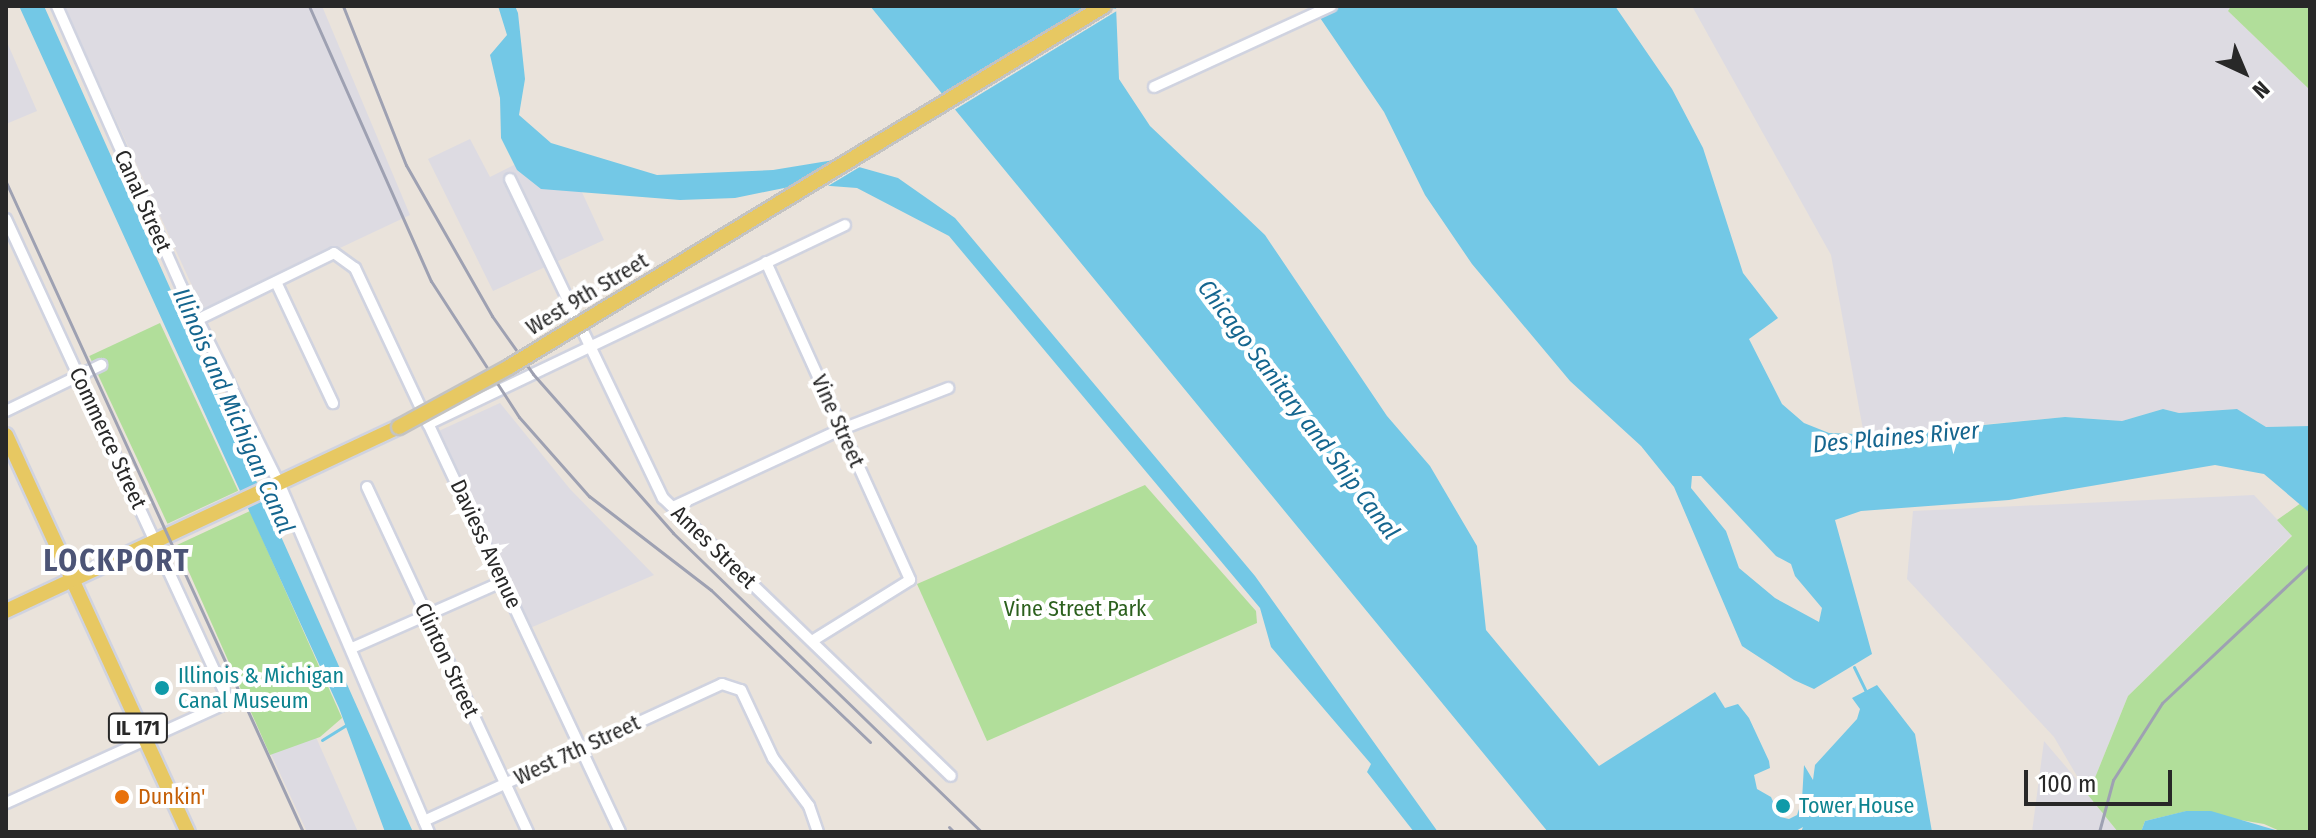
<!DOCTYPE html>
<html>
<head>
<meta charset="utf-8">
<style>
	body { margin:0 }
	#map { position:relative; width:2316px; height:838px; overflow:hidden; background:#eae3db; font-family:"Fira Sans Condensed",sans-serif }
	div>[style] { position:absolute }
	.industrial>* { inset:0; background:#dddbe2 }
	.green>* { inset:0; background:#b1de9a; transform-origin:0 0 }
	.water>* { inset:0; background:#73c8e6 }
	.pier>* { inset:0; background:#eae3db }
	.stream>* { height:3px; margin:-1.5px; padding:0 1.5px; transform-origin:1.5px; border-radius:1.5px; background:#73c8e6 }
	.roads { filter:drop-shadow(2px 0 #d0d3e0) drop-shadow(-2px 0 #d0d3e0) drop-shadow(0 2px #d0d3e0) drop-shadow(0 -2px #d0d3e0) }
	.minor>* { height:10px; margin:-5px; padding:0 5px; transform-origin:5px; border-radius:5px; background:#fff }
	.major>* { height:14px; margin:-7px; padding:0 7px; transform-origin:7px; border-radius:7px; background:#e7c862 }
	.rail>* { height:3px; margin:-1.5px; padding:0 1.5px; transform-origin:1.5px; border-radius:1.5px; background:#9ea1b2 }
	.bridges { filter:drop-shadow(2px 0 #c3c3c3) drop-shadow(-2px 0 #c3c3c3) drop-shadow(0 2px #c3c3c3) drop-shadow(0 -2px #c3c3c3) }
	.major-bridge>* { height:14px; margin:-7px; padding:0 7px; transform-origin:7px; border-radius:7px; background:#e7c862 }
	.dots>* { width:22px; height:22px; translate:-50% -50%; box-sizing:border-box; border:4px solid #fff; border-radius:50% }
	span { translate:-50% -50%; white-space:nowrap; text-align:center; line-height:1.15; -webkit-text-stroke:8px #fff; paint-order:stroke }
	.shield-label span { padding:2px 6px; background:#fff; border:2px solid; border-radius:6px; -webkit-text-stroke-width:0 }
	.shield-label { font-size:20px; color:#282828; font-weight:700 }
	.street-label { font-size:22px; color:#282828 }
	.park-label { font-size:22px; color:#2c601e }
	.culture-label { font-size:22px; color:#0d838f }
	.left { translate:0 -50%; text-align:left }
	.food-label { font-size:22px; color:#c56008 }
	.water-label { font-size:24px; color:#15668f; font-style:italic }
	.district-label { font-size:30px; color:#4c5476; font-weight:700; letter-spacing:2px }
	.frame { position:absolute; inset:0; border:8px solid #282828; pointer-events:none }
	.north { position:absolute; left:2204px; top:32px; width:80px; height:80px; -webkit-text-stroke:6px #fff; paint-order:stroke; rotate:136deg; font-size:22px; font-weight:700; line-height:32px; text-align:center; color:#282828 }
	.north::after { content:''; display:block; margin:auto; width:28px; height:36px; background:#282828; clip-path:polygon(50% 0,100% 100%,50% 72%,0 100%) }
	.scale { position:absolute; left:2024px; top:770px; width:148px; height:36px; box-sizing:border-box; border:4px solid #282828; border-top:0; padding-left:10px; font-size:24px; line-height:28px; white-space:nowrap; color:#282828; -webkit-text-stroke:6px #fff; paint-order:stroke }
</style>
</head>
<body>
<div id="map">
	<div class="industrial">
		<i style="clip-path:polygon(64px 6px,322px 6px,410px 215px,204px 312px)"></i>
		<i style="clip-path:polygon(1692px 6px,2231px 6px,2228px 11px,2310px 90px,2310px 426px,2266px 427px,2237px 409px,2179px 413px,2163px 409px,2122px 421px,2065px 417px,1864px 435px,1831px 255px)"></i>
		<i style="clip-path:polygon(6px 40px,37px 111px,6px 124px)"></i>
		<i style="clip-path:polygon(470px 139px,490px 177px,532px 156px,574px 175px,604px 240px,493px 291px,428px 159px)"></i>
		<i style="clip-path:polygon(500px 403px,570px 489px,654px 575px,523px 631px,430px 435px)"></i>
		<i style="clip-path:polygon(2254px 495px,2292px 535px,2128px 696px,2088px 795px,2118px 832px,2032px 832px,2044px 741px,2084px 788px,2054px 737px,1907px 579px,1913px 511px)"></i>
		<i style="clip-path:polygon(315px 735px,358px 832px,307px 832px,271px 754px)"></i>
	</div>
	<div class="green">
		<i style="clip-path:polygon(2231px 6px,2310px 6px,2310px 90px,2228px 11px)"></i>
		<i style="left:160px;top:323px;width:185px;height:78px;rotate:65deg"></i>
		<i style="clip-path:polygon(1145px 485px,1256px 611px,1257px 623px,987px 741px,917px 584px)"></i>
		<i style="clip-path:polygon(2301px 503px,2310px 513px,2310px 832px,2282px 832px,2264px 824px,2187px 811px,2145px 821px,2141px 832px,2118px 832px,2088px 795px,2128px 696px,2292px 536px,2277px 520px)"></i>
		<i style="clip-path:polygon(250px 511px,342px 718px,320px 737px,270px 755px,177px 545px)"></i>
	</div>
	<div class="water">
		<i style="clip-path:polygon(19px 6px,44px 6px,413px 832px,385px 832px,339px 708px)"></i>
		<i style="clip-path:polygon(498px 6px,515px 6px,518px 13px,525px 79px,519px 115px,551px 143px,657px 175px,773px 170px,834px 160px,898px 178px,955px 218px,1255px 576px,1438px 832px,1414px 832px,1367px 772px,1371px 764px,1271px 647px,1260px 608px,949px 236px,857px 188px,804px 184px,735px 198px,680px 200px,541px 189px,517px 170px,501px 138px,500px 98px,490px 55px,507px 35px)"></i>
		<i style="clip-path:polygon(870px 6px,1116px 6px,1119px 79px,1150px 126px,1265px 235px,1387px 416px,1430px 466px,1477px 546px,1486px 630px,1599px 766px,1715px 692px,1725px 708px,1738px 704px,1749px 718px,1769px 761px,1770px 768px,1754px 775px,1757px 789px,1771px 797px,1780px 817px,1789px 819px,1797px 815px,1802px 800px,1804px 765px,1813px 780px,1815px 765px,1857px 719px,1860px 709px,1852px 698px,1877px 685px,1915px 734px,1932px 832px,1801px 832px,1803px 827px,1794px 832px,1548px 832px)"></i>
		<i style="clip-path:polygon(evenodd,1312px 6px,1615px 6px,1672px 89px,1703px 148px,1743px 273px,1778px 318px,1749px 339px,1782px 404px,1804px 423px,1829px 433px,1883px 435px,2065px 417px,2122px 421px,2163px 409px,2179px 413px,2237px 409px,2266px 427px,2310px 426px,2310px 513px,2264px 474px,2215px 465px,2009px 500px,1861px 511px,1835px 520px,1872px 654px,1814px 689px,1794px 680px,1742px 646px,1674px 487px,1641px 446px,1570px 381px,1472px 264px,1425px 195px,1384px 112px,1312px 6px,1692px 476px,1701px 476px,1776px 556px,1791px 564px,1795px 576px,1822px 608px,1819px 622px,1775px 598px,1739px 568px,1726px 531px,1691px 488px,1692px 476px)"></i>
		<i style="clip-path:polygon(2186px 811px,2211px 811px,2282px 832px,2141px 832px,2145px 821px)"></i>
	</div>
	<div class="pier">
		<i style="clip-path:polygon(1086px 6px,1120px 9px,951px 112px,938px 96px)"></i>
		<i style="clip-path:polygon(837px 157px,863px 165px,823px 189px,776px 194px)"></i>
	</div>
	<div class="stream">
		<i style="left:1854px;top:667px;width:28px;rotate:64deg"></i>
		<i style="left:322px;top:740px;width:28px;rotate:-32deg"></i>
	</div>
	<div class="roads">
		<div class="minor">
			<i style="left:57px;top:6px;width:306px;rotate:66.1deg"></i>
			<i style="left:181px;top:286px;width:222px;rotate:63.6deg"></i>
			<i style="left:280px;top:485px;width:378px;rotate:66.8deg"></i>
			<i style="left:1154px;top:87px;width:195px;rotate:-24.6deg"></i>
			<i style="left:510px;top:179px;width:354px;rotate:64.4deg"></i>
			<i style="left:663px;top:498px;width:400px;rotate:44deg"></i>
			<i style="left:6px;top:219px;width:532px;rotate:65.22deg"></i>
			<i style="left:229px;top:702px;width:245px;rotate:155.6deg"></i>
			<i style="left:766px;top:262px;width:349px;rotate:65.6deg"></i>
			<i style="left:910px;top:580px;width:115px;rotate:148.1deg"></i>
			<i style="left:276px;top:282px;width:134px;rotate:64.8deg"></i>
			<i style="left:201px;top:318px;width:148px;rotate:-26deg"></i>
			<i style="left:334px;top:253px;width:26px;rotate:36deg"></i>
			<i style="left:355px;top:268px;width:623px;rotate:64.83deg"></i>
			<i style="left:6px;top:411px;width:106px;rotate:-25.8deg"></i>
			<i style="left:428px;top:424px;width:462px;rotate:-25.5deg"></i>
			<i style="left:367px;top:487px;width:381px;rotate:65deg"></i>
			<i style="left:673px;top:507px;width:186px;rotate:-24.8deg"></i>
			<i style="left:842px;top:429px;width:114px;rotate:-21.1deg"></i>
			<i style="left:352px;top:648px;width:166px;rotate:-23.8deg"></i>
			<i style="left:424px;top:821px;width:328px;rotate:-24.7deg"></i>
			<i style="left:722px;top:684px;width:20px;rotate:18deg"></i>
			<i style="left:741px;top:690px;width:75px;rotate:64.8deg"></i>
			<i style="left:773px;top:758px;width:60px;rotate:53.1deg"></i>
			<i style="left:809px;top:806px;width:28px;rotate:71deg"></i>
		</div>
		<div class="major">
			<i style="left:6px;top:435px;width:437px;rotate:65.4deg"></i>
			<i style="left:6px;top:611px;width:434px;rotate:-25.1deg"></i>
		</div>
	</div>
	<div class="rail">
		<i style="left:309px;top:6px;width:301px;rotate:66.1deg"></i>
		<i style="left:431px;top:281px;width:162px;rotate:57.1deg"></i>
		<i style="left:519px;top:417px;width:106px;rotate:48.5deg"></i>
		<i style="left:589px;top:496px;width:154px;rotate:37.6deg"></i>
		<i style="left:711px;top:590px;width:220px;rotate:43.7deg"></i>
		<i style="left:343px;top:6px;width:171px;rotate:68.4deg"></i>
		<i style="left:406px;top:165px;width:174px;rotate:60.3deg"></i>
		<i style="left:492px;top:316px;width:71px;rotate:54.7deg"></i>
		<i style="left:533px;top:374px;width:212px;rotate:48.6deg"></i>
		<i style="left:673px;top:533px;width:430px;rotate:44.1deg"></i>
		<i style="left:6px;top:182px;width:715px;rotate:65.44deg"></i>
		<i style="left:949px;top:827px;width:7px;rotate:45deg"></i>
		<i style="left:2099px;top:832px;width:54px;rotate:-74.9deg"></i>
		<i style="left:2113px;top:780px;width:91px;rotate:-57.5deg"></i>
		<i style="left:2162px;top:703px;width:203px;rotate:-43.2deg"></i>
	</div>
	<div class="bridges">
		<div class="major-bridge">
			<i style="left:399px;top:427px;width:125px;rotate:-28.6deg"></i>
			<i style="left:509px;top:367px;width:696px;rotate:-31.25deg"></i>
		</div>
	</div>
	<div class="dots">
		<i style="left:162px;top:688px;background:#0f9aa8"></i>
		<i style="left:122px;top:797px;background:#e8710a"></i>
		<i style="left:1783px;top:806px;background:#0f9aa8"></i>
	</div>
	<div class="shield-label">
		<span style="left:138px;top:728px">IL 171</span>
	</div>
	<div class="street-label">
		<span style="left:143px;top:201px;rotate:66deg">Canal Street</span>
		<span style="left:587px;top:294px;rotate:-31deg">West 9th Street</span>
		<span style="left:838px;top:421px;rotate:66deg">Vine Street</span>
		<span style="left:108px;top:438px;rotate:65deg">Commerce Street</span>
		<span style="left:486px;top:544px;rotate:65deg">Daviess Avenue</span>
		<span style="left:714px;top:547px;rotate:44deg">Ames Street</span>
		<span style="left:447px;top:660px;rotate:65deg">Clinton Street</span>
		<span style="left:577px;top:750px;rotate:-25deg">West 7th Street</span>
	</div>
	<div class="park-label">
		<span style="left:1075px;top:609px">Vine Street Park</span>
	</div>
	<div class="culture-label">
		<span class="left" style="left:178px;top:688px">Illinois &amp; Michigan<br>Canal Museum</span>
		<span class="left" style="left:1799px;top:806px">Tower House</span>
	</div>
	<div class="food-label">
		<span class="left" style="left:138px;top:797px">Dunkin'</span>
	</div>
	<div class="water-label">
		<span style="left:1298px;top:410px;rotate:53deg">Chicago Sanitary and Ship Canal</span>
		<span style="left:233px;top:411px;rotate:66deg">Illinois and Michigan Canal</span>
		<span style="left:1896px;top:438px;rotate:-5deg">Des Plaines River</span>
	</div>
	<div class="district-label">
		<span style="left:117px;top:561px">LOCKPORT</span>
	</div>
	<div class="frame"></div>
	<div class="north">N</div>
	<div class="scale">100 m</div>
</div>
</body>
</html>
